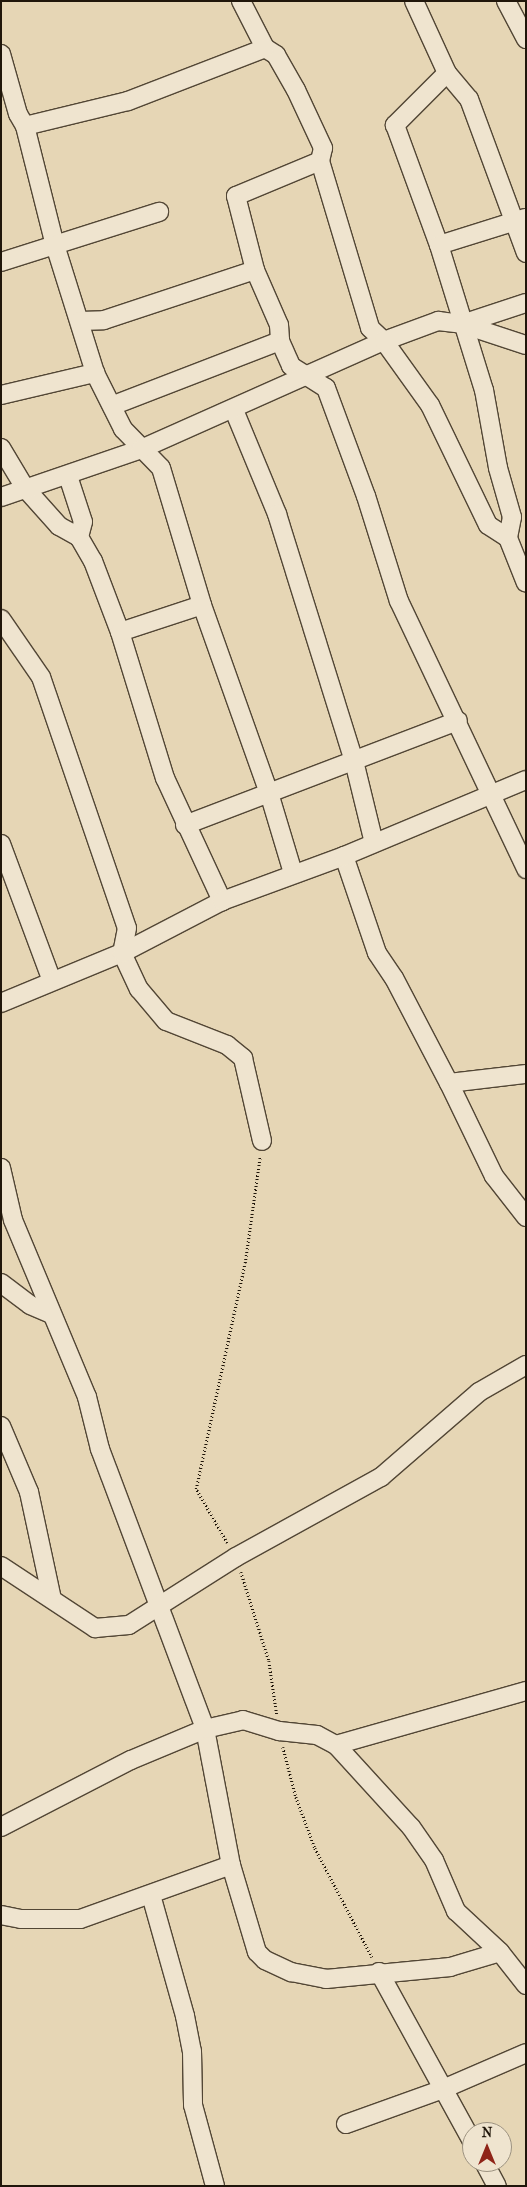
<!DOCTYPE html>
<html>
<head>
<meta charset="utf-8">
<style>
	body { margin:0 }
	#map { position:relative; width:527px; height:2187px; overflow:hidden; background:#e6d6b5; font-family:"IM FELL French Canon",serif }
	div>[style] { position:absolute }
	.path>* { height:2.5px; margin-top:-1.25px; transform-origin:0; background:repeating-linear-gradient(90deg,#20160a 0 1px,transparent 0 3.5px) }
	.roads { filter:drop-shadow(1px 0 #524635) drop-shadow(-1px 0 #524635) drop-shadow(0 1px #524635) drop-shadow(0 -1px #524635) }
	.minor>* { height:18px; margin:-9px; padding:0 9px; transform-origin:9px; border-radius:9px; background:#efe4cf }
	span { translate:-50% -50%; white-space:nowrap; text-align:center; line-height:1.15; -webkit-text-stroke:4px #efe4cf; paint-order:stroke }
	.frame { position:absolute; inset:0; border:2px solid #20160a; pointer-events:none }
	.north { position:absolute; left:462px; top:2122px; width:50px; height:50px; box-sizing:border-box; background:#efe4cf; border:1px solid #9c9280; border-radius:50%; rotate:0deg; font-size:14px; font-weight:700; line-height:20px; text-align:center; color:#20160a }
	.north::after { content:''; display:block; margin:auto; width:18px; height:22px; background:#8f2418; clip-path:polygon(50% 0,100% 100%,50% 72%,0 100%) }
</style>
</head>
<body>
<div id="map">
	<div class="path">
		<i style="left:227px;top:1543px;width:62px;rotate:-119.9deg"></i>
		<i style="left:196px;top:1489px;width:231px;rotate:-77.8deg"></i>
		<i style="left:245px;top:1263px;width:108px;rotate:-82deg"></i>
		<i style="left:241px;top:1572px;width:93px;rotate:72.5deg"></i>
		<i style="left:269px;top:1661px;width:55px;rotate:81.6deg"></i>
		<i style="left:283px;top:1747px;width:52px;rotate:75.4deg"></i>
		<i style="left:296px;top:1797px;width:54px;rotate:69.6deg"></i>
		<i style="left:315px;top:1848px;width:123px;rotate:62.4deg"></i>
	</div>
	<div class="roads">
		<div class="minor">
			<i style="left:241px;top:1px;width:53px;rotate:62.9deg"></i>
			<i style="left:265px;top:48px;width:13px;rotate:32deg"></i>
			<i style="left:276px;top:55px;width:40px;rotate:60.3deg"></i>
			<i style="left:296px;top:90px;width:64px;rotate:65deg"></i>
			<i style="left:323px;top:148px;width:13px;rotate:103deg"></i>
			<i style="left:320px;top:161px;width:174px;rotate:73.3deg"></i>
			<i style="left:370px;top:328px;width:19px;rotate:43deg"></i>
			<i style="left:384px;top:341px;width:79px;rotate:54.3deg"></i>
			<i style="left:430px;top:405px;width:133px;rotate:64.2deg"></i>
			<i style="left:488px;top:525px;width:24px;rotate:33deg"></i>
			<i style="left:414px;top:1px;width:79px;rotate:65.4deg"></i>
			<i style="left:447px;top:73px;width:34px;rotate:50deg"></i>
			<i style="left:469px;top:99px;width:164px;rotate:69.7deg"></i>
			<i style="left:506px;top:1px;width:43px;rotate:62.2deg"></i>
			<i style="left:1px;top:54px;width:62px;rotate:74.2deg"></i>
			<i style="left:18px;top:114px;width:14px;rotate:60deg"></i>
			<i style="left:25px;top:126px;width:123px;rotate:75.9deg"></i>
			<i style="left:55px;top:245px;width:134px;rotate:72.6deg"></i>
			<i style="left:95px;top:373px;width:63px;rotate:63.4deg"></i>
			<i style="left:123px;top:429px;width:54px;rotate:45.7deg"></i>
			<i style="left:161px;top:468px;width:143px;rotate:73.3deg"></i>
			<i style="left:202px;top:605px;width:200px;rotate:70.4deg"></i>
			<i style="left:269px;top:793px;width:84px;rotate:73.3deg"></i>
			<i style="left:447px;top:73px;width:74px;rotate:135deg"></i>
			<i style="left:395px;top:125px;width:128px;rotate:69.9deg"></i>
			<i style="left:439px;top:245px;width:152px;rotate:72.8deg"></i>
			<i style="left:484px;top:390px;width:79px;rotate:79.8deg"></i>
			<i style="left:498px;top:468px;width:51px;rotate:74.1deg"></i>
			<i style="left:512px;top:517px;width:21px;rotate:101deg"></i>
			<i style="left:508px;top:538px;width:48px;rotate:68.2deg"></i>
			<i style="left:25px;top:126px;width:106px;rotate:-13.6deg"></i>
			<i style="left:128px;top:101px;width:147px;rotate:-21.1deg"></i>
			<i style="left:320px;top:161px;width:91px;rotate:157.4deg"></i>
			<i style="left:236px;top:196px;width:76px;rotate:75.6deg"></i>
			<i style="left:255px;top:270px;width:60px;rotate:66.4deg"></i>
			<i style="left:279px;top:325px;width:16px;rotate:86deg"></i>
			<i style="left:280px;top:341px;width:27px;rotate:66deg"></i>
			<i style="left:291px;top:366px;width:41px;rotate:32.2deg"></i>
			<i style="left:326px;top:388px;width:115px;rotate:69.7deg"></i>
			<i style="left:366px;top:496px;width:110px;rotate:72.6deg"></i>
			<i style="left:399px;top:601px;width:297px;rotate:64.6deg"></i>
			<i style="left:439px;top:245px;width:90px;rotate:-17.4deg"></i>
			<i style="left:1px;top:262px;width:166px;rotate:-17.6deg"></i>
			<i style="left:80px;top:321px;width:24px;rotate:-2deg"></i>
			<i style="left:104px;top:320px;width:159px;rotate:-18.3deg"></i>
			<i style="left:462px;top:324px;width:67px;rotate:-18.2deg"></i>
			<i style="left:1px;top:395px;width:97px;rotate:-13.2deg"></i>
			<i style="left:114px;top:405px;width:178px;rotate:-21.1deg"></i>
			<i style="left:234px;top:410px;width:113px;rotate:67.5deg"></i>
			<i style="left:277px;top:514px;width:259px;rotate:72.7deg"></i>
			<i style="left:354px;top:761px;width:84px;rotate:76.3deg"></i>
			<i style="left:1px;top:448px;width:47px;rotate:59deg"></i>
			<i style="left:25px;top:488px;width:51px;rotate:48.2deg"></i>
			<i style="left:59px;top:526px;width:23px;rotate:29deg"></i>
			<i style="left:79px;top:537px;width:28px;rotate:60deg"></i>
			<i style="left:93px;top:561px;width:76px;rotate:69.2deg"></i>
			<i style="left:120px;top:632px;width:153px;rotate:72.9deg"></i>
			<i style="left:165px;top:778px;width:136px;rotate:65.1deg"></i>
			<i style="left:68px;top:476px;width:48px;rotate:71.9deg"></i>
			<i style="left:83px;top:522px;width:16px;rotate:105deg"></i>
			<i style="left:1px;top:497px;width:148px;rotate:-18.9deg"></i>
			<i style="left:141px;top:449px;width:266px;rotate:-24deg"></i>
			<i style="left:384px;top:341px;width:58px;rotate:-20.3deg"></i>
			<i style="left:438px;top:321px;width:24px;rotate:7deg"></i>
			<i style="left:462px;top:324px;width:67px;rotate:18.2deg"></i>
			<i style="left:1px;top:619px;width:70px;rotate:55.4deg"></i>
			<i style="left:41px;top:677px;width:265px;rotate:71.1deg"></i>
			<i style="left:127px;top:928px;width:25px;rotate:101deg"></i>
			<i style="left:122px;top:953px;width:40px;rotate:65deg"></i>
			<i style="left:139px;top:989px;width:42px;rotate:49.8deg"></i>
			<i style="left:166px;top:1021px;width:66px;rotate:21.5deg"></i>
			<i style="left:227px;top:1045px;width:21px;rotate:39deg"></i>
			<i style="left:243px;top:1058px;width:85px;rotate:77.1deg"></i>
			<i style="left:120px;top:632px;width:86px;rotate:-18.2deg"></i>
			<i style="left:185px;top:825px;width:292px;rotate:-20.9deg"></i>
			<i style="left:1px;top:844px;width:146px;rotate:69.6deg"></i>
			<i style="left:344px;top:856px;width:102px;rotate:71.2deg"></i>
			<i style="left:377px;top:953px;width:30px;rotate:56deg"></i>
			<i style="left:394px;top:978px;width:119px;rotate:62.4deg"></i>
			<i style="left:449px;top:1083px;width:103px;rotate:64.2deg"></i>
			<i style="left:494px;top:1176px;width:52px;rotate:52deg"></i>
			<i style="left:1px;top:1003px;width:131px;rotate:-22.5deg"></i>
			<i style="left:122px;top:953px;width:113px;rotate:-27.5deg"></i>
			<i style="left:222px;top:901px;width:130px;rotate:-20.2deg"></i>
			<i style="left:344px;top:856px;width:197px;rotate:-22.7deg"></i>
			<i style="left:449px;top:1083px;width:78px;rotate:-6.7deg"></i>
			<i style="left:1px;top:1168px;width:53px;rotate:77deg"></i>
			<i style="left:13px;top:1220px;width:192px;rotate:67.3deg"></i>
			<i style="left:87px;top:1397px;width:54px;rotate:76deg"></i>
			<i style="left:100px;top:1449px;width:299px;rotate:69.4deg"></i>
			<i style="left:205px;top:1729px;width:138px;rotate:79.2deg"></i>
			<i style="left:231px;top:1865px;width:160px;rotate:160.3deg"></i>
			<i style="left:80px;top:1919px;width:59px;rotate:180deg"></i>
			<i style="left:21px;top:1919px;width:20px;rotate:-169deg"></i>
			<i style="left:1px;top:1283px;width:36px;rotate:37deg"></i>
			<i style="left:30px;top:1305px;width:21px;rotate:23deg"></i>
			<i style="left:1px;top:1426px;width:72px;rotate:67deg"></i>
			<i style="left:29px;top:1492px;width:109px;rotate:77.9deg"></i>
			<i style="left:1px;top:1566px;width:113px;rotate:33.4deg"></i>
			<i style="left:95px;top:1628px;width:34px;rotate:-5deg"></i>
			<i style="left:129px;top:1625px;width:127px;rotate:-32.4deg"></i>
			<i style="left:236px;top:1557px;width:166px;rotate:-28.9deg"></i>
			<i style="left:381px;top:1477px;width:130px;rotate:-40.9deg"></i>
			<i style="left:479px;top:1392px;width:54px;rotate:-29.9deg"></i>
			<i style="left:336px;top:1745px;width:198px;rotate:-15.9deg"></i>
			<i style="left:1px;top:1827px;width:146px;rotate:-27.3deg"></i>
			<i style="left:131px;top:1760px;width:80px;rotate:-22.7deg"></i>
			<i style="left:205px;top:1729px;width:39px;rotate:-13deg"></i>
			<i style="left:243px;top:1720px;width:38px;rotate:17deg"></i>
			<i style="left:279px;top:1731px;width:38px;rotate:6deg"></i>
			<i style="left:317px;top:1735px;width:21px;rotate:28deg"></i>
			<i style="left:336px;top:1745px;width:111px;rotate:47.6deg"></i>
			<i style="left:411px;top:1827px;width:40px;rotate:55.1deg"></i>
			<i style="left:434px;top:1860px;width:56px;rotate:66.7deg"></i>
			<i style="left:456px;top:1911px;width:60px;rotate:43deg"></i>
			<i style="left:500px;top:1952px;width:42px;rotate:51.8deg"></i>
			<i style="left:231px;top:1865px;width:91px;rotate:73.4deg"></i>
			<i style="left:257px;top:1952px;width:11px;rotate:45deg"></i>
			<i style="left:265px;top:1960px;width:29px;rotate:25deg"></i>
			<i style="left:291px;top:1972px;width:36px;rotate:11deg"></i>
			<i style="left:326px;top:1979px;width:125px;rotate:-5.5deg"></i>
			<i style="left:450px;top:1967px;width:52px;rotate:-16.7deg"></i>
			<i style="left:151px;top:1895px;width:126px;rotate:74.3deg"></i>
			<i style="left:185px;top:2016px;width:36px;rotate:79deg"></i>
			<i style="left:192px;top:2051px;width:54px;rotate:88.9deg"></i>
			<i style="left:193px;top:2105px;width:84px;rotate:74.8deg"></i>
			<i style="left:379px;top:1972px;width:193px;rotate:61.2deg"></i>
			<i style="left:346px;top:2124px;width:103px;rotate:-19.8deg"></i>
			<i style="left:443px;top:2089px;width:90px;rotate:-23.4deg"></i>
			<i style="left:484px;top:2162px;width:27px;rotate:62deg"></i>
		</div>
	</div>
	<div class="frame"></div>
	<div class="north">N</div>
</div>
</body>
</html>
